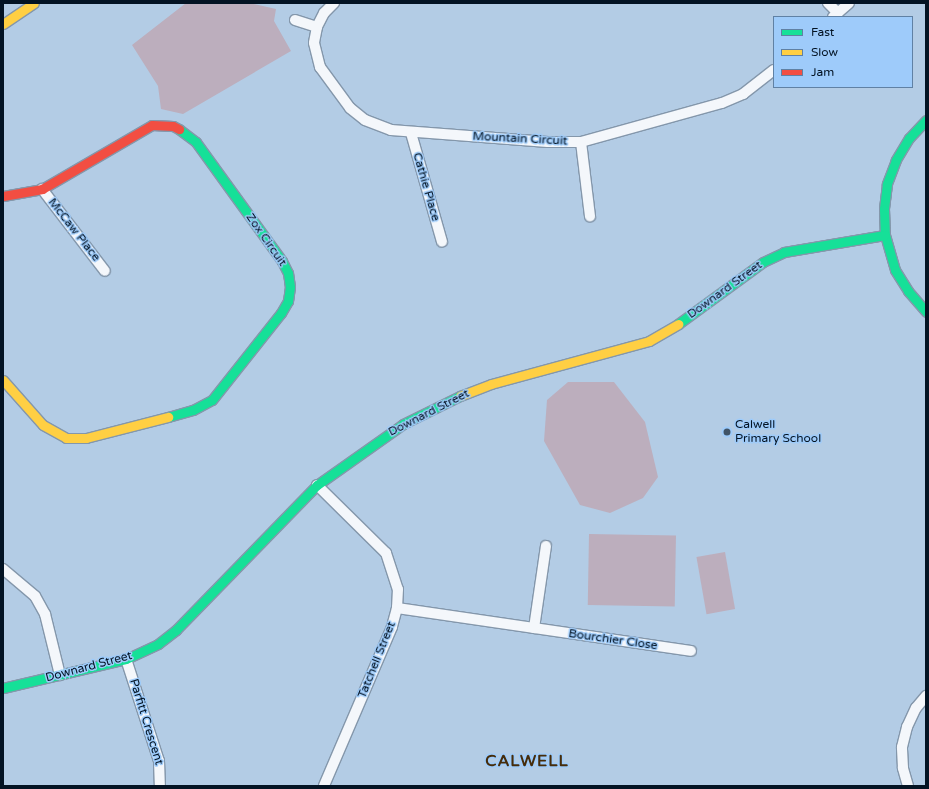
<!DOCTYPE html>
<html>
<head>
<meta charset="utf-8">
<style>
	body { margin:0 }
	#map { position:relative; width:929px; height:789px; overflow:hidden; background:#b3cce5; font-family:"Varela Round",sans-serif }
	div>[style] { position:absolute }
	.green>* { inset:0; background:#bcaebd; transform-origin:0 0 }
	.roads { filter:drop-shadow(1px 0 #8497ab) drop-shadow(-1px 0 #8497ab) drop-shadow(0 1px #8497ab) drop-shadow(0 -1px #8497ab) }
	.street>* { height:10px; margin:-5px; padding:0 5px; transform-origin:5px; border-radius:5px; background:#f4f7fb }
	.fast>* { height:9px; margin:-4.5px; padding:0 4.5px; transform-origin:4.5px; border-radius:4.5px; background:#16e098 }
	.slow>* { height:9px; margin:-4.5px; padding:0 4.5px; transform-origin:4.5px; border-radius:4.5px; background:#ffcf43 }
	.jam>* { height:9px; margin:-4.5px; padding:0 4.5px; transform-origin:4.5px; border-radius:4.5px; background:#f24e42 }
	.dots>* { width:11px; height:11px; translate:-50% -50%; box-sizing:border-box; border:2px solid #9ecbfa; border-radius:50% }
	span { translate:-50% -50%; white-space:nowrap; text-align:center; line-height:1.15; -webkit-text-stroke:3px #9ecbfa; paint-order:stroke }
	.street-label { font-size:12px; color:#031323 }
	.poi-label { font-size:12px; color:#031323 }
	.left { translate:0 -50%; text-align:left }
	.district-label { font-size:16px; color:#462c0a; font-weight:700; letter-spacing:1px }
	.frame { position:absolute; inset:0; border:4px solid #031323; pointer-events:none }
	.legend { position:absolute; left:773px; top:16px; width:140px; height:72px; box-sizing:border-box; background:#9ecbfa; border:1px solid #6081a4; margin:0; padding:5px 7px; list-style:none; font-size:12px; color:#031323 }
	.legend li { display:flex; align-items:center; gap:8px; height:20px }
	.legend b { width:20px; border:1px solid #6081a4 }
</style>
</head>
<body>
<div id="map">
	<div class="green">
		<i style="clip-path:polygon(186px 3px,249px 3px,276px 9px,274px 21px,291px 51px,183px 114px,161px 109px,158px 86px,132px 45px)"></i>
		<i style="clip-path:polygon(568px 382px,614px 382px,645px 422px,658px 477px,643px 498px,610px 513px,580px 505px,544px 441px,547px 400px)"></i>
		<i style="left:589px;top:534px;width:87px;height:71px;rotate:1deg"></i>
		<i style="left:725px;top:552px;width:58px;height:29px;rotate:80deg"></i>
	</div>
	<div class="roads">
		<div class="street">
			<i style="left:334px;top:3px;width:14px;rotate:135deg"></i>
			<i style="left:324px;top:13px;width:16px;rotate:117deg"></i>
			<i style="left:317px;top:27px;width:16px;rotate:101deg"></i>
			<i style="left:314px;top:43px;width:25px;rotate:76deg"></i>
			<i style="left:320px;top:67px;width:51px;rotate:53.8deg"></i>
			<i style="left:350px;top:108px;width:19px;rotate:39deg"></i>
			<i style="left:365px;top:120px;width:28px;rotate:21deg"></i>
			<i style="left:391px;top:130px;width:157px;rotate:4.4deg"></i>
			<i style="left:548px;top:142px;width:33px"></i>
			<i style="left:581px;top:142px;width:146px;rotate:-15.5deg"></i>
			<i style="left:722px;top:103px;width:23px;rotate:-23deg"></i>
			<i style="left:743px;top:94px;width:39px;rotate:-38deg"></i>
			<i style="left:828px;top:3px;width:14px;rotate:45deg"></i>
			<i style="left:833px;top:17px;width:21px;rotate:-41deg"></i>
			<i style="left:295px;top:20px;width:23px;rotate:18deg"></i>
			<i style="left:411px;top:133px;width:113px;rotate:74.1deg"></i>
			<i style="left:581px;top:142px;width:75px;rotate:83.1deg"></i>
			<i style="left:42px;top:189px;width:103px;rotate:52.5deg"></i>
			<i style="left:317px;top:485px;width:97px;rotate:44.6deg"></i>
			<i style="left:386px;top:553px;width:38px;rotate:72deg"></i>
			<i style="left:398px;top:589px;width:19px;rotate:93deg"></i>
			<i style="left:397px;top:608px;width:20px;rotate:105deg"></i>
			<i style="left:392px;top:627px;width:173px;rotate:113.2deg"></i>
			<i style="left:3px;top:569px;width:42px;rotate:40.2deg"></i>
			<i style="left:35px;top:596px;width:21px;rotate:61deg"></i>
			<i style="left:45px;top:614px;width:63px;rotate:76.2deg"></i>
			<i style="left:397px;top:608px;width:297px;rotate:8.3deg"></i>
			<i style="left:534px;top:628px;width:83px;rotate:-81.7deg"></i>
			<i style="left:126px;top:659px;width:107px;rotate:72.1deg"></i>
			<i style="left:159px;top:761px;width:25px;rotate:88deg"></i>
			<i style="left:908px;top:786px;width:19px;rotate:-106deg"></i>
			<i style="left:903px;top:768px;width:21px;rotate:-93deg"></i>
			<i style="left:902px;top:747px;width:21px;rotate:-76deg"></i>
			<i style="left:907px;top:727px;width:21px;rotate:-65deg"></i>
			<i style="left:916px;top:708px;width:16px;rotate:-50deg"></i>
		</div>
		<div class="fast">
			<i style="left:926px;top:120px;width:25px;rotate:133deg"></i>
			<i style="left:909px;top:138px;width:26px;rotate:121deg"></i>
			<i style="left:896px;top:160px;width:26px;rotate:111deg"></i>
			<i style="left:887px;top:184px;width:25px;rotate:97deg"></i>
			<i style="left:884px;top:209px;width:26px;rotate:88deg"></i>
			<i style="left:885px;top:235px;width:36px;rotate:74deg"></i>
			<i style="left:895px;top:270px;width:25px;rotate:58deg"></i>
			<i style="left:908px;top:291px;width:28px;rotate:49deg"></i>
			<i style="left:678px;top:324px;width:105px;rotate:-36.1deg"></i>
			<i style="left:763px;top:262px;width:23px;rotate:-25deg"></i>
			<i style="left:784px;top:252px;width:102px;rotate:-9.6deg"></i>
			<i style="left:168px;top:417px;width:26px;rotate:-16deg"></i>
			<i style="left:193px;top:410px;width:21px;rotate:-28deg"></i>
			<i style="left:212px;top:400px;width:111px;rotate:-51.6deg"></i>
			<i style="left:281px;top:313px;width:14px;rotate:-60deg"></i>
			<i style="left:288px;top:301px;width:14px;rotate:-82deg"></i>
			<i style="left:290px;top:287px;width:14px;rotate:-98deg"></i>
			<i style="left:288px;top:273px;width:13px;rotate:-117deg"></i>
			<i style="left:282px;top:261px;width:147px;rotate:-125.9deg"></i>
			<i style="left:196px;top:142px;width:21px;rotate:-143deg"></i>
			<i style="left:3px;top:688px;width:126px;rotate:-13.3deg"></i>
			<i style="left:126px;top:659px;width:35px;rotate:-25deg"></i>
			<i style="left:158px;top:644px;width:23px;rotate:-38deg"></i>
			<i style="left:176px;top:630px;width:202px;rotate:-45.8deg"></i>
			<i style="left:317px;top:485px;width:105px;rotate:-35.3deg"></i>
			<i style="left:403px;top:424px;width:64px;rotate:-26.2deg"></i>
		</div>
		<div class="slow">
			<i style="left:3px;top:24px;width:37px;rotate:-34deg"></i>
			<i style="left:3px;top:380px;width:60px;rotate:48.4deg"></i>
			<i style="left:43px;top:425px;width:26px;rotate:29deg"></i>
			<i style="left:66px;top:438px;width:20px"></i>
			<i style="left:86px;top:438px;width:85px;rotate:-14.4deg"></i>
			<i style="left:460px;top:396px;width:33px;rotate:-21deg"></i>
			<i style="left:491px;top:384px;width:164px;rotate:-15.2deg"></i>
			<i style="left:649px;top:341px;width:34px;rotate:-30deg"></i>
		</div>
		<div class="jam">
			<i style="left:3px;top:196px;width:40px;rotate:-10deg"></i>
			<i style="left:42px;top:189px;width:127px;rotate:-30.2deg"></i>
			<i style="left:152px;top:125px;width:21px;rotate:3deg"></i>
			<i style="left:173px;top:126px;width:7px;rotate:27deg"></i>
		</div>
	</div>
	<div class="dots">
		<i style="left:727px;top:432px;background:#415467"></i>
	</div>
	<div class="street-label">
		<span style="left:520px;top:139px;rotate:3deg">Mountain Circuit</span>
		<span style="left:426px;top:187px;rotate:74deg">Cathie Place</span>
		<span style="left:74px;top:230px;rotate:52deg">McCaw Place</span>
		<span style="left:266px;top:240px;rotate:55deg">Zox Circuit</span>
		<span style="left:725px;top:290px;rotate:-36deg">Downard Street</span>
		<span style="left:429px;top:413px;rotate:-27deg">Downard Street</span>
		<span style="left:613px;top:640px;rotate:8deg">Bourchier Close</span>
		<span style="left:377px;top:660px;rotate:-68deg">Tatchell Street</span>
		<span style="left:89px;top:667px;rotate:-15deg">Downard Street</span>
		<span style="left:146px;top:722px;rotate:73deg">Parfitt Crescent</span>
	</div>
	<div class="poi-label">
		<span class="left" style="left:735px;top:432px">Calwell<br>Primary School</span>
	</div>
	<div class="district-label">
		<span style="left:527px;top:761px">CALWELL</span>
	</div>
	<div class="frame"></div>
	<ul class="legend">
	<li><b style="height:5px;background:#16e098"></b>Fast</li>
	<li><b style="height:5px;background:#ffcf43"></b>Slow</li>
	<li><b style="height:5px;background:#f24e42"></b>Jam</li>
	</ul>
</div>
</body>
</html>
